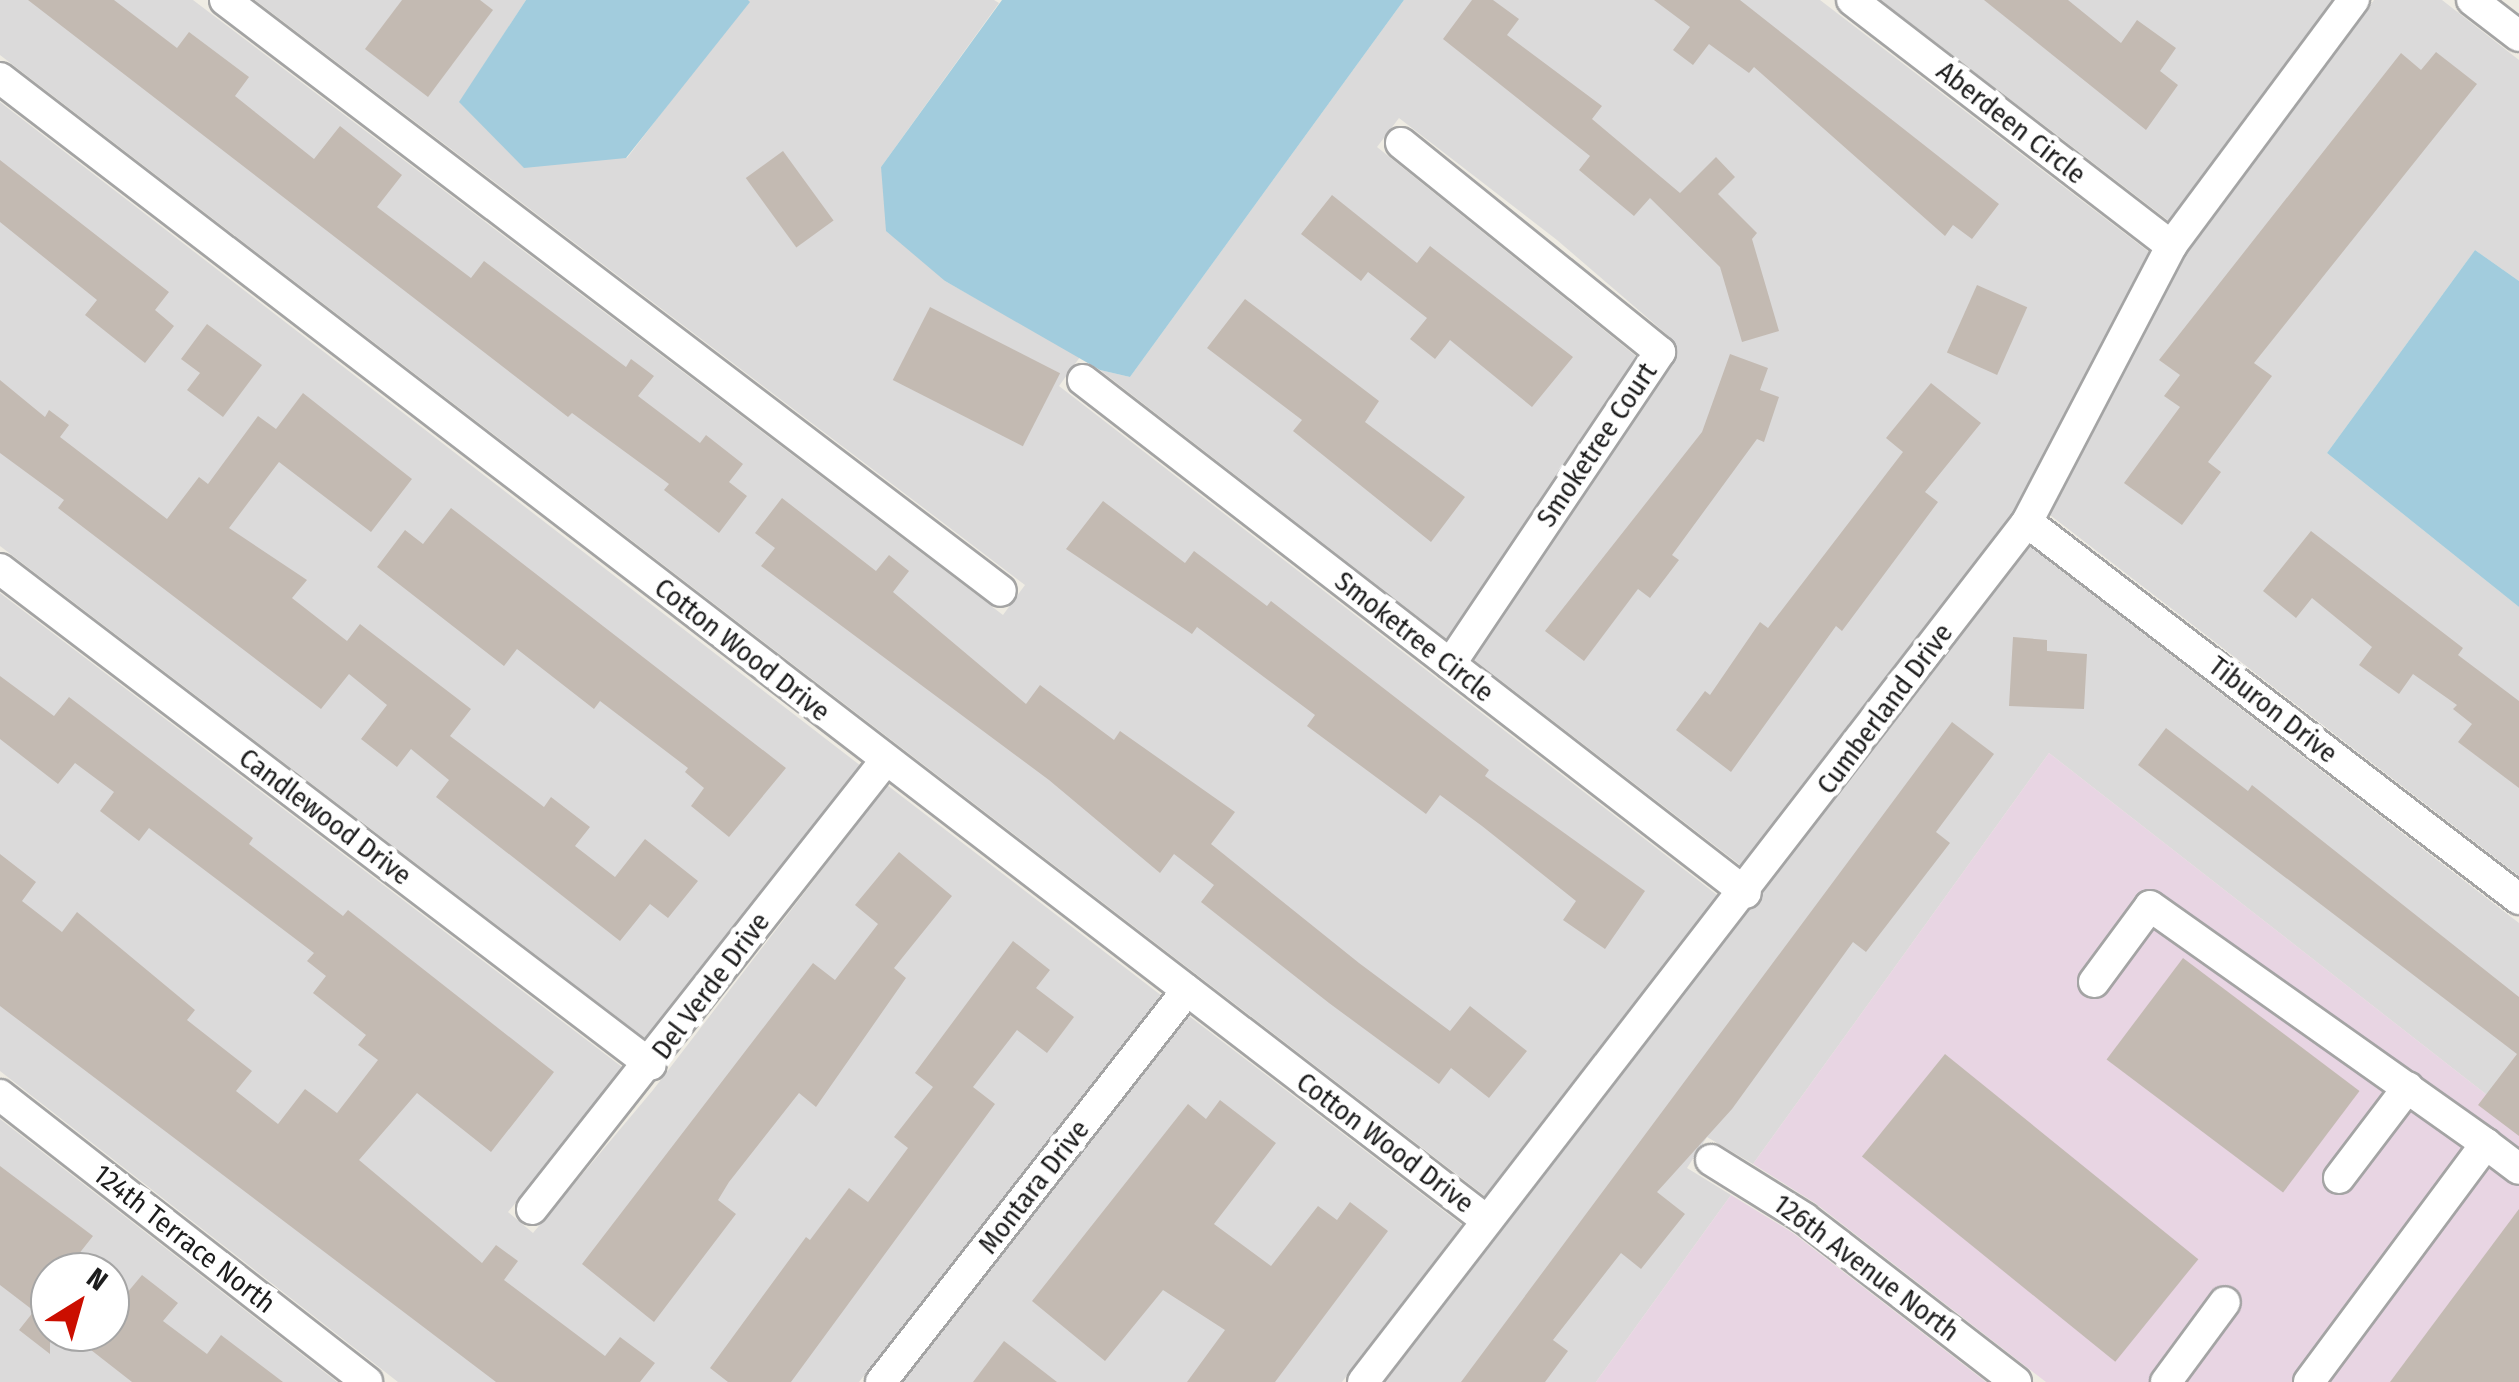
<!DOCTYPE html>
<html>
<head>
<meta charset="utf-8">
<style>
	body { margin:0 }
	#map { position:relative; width:2519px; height:1382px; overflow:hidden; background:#efece3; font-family:"Fira Sans Condensed",sans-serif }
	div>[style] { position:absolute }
	.residential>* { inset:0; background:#dbdada }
	.industrial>* { inset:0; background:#e8d5e3 }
	.water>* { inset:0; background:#a2ccdd }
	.building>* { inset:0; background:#c3bab2; transform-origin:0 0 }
	.roads { filter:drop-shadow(2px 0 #a4a4a4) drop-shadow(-2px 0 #a4a4a4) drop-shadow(0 2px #a4a4a4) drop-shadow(0 -2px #a4a4a4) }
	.minor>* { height:30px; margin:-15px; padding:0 15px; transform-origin:15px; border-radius:15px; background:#fff }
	span { translate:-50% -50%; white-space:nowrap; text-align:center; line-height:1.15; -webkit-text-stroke:10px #fff; paint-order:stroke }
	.street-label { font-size:28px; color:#1d1d1d }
	.north { position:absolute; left:30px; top:1252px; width:100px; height:100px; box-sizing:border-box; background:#fff; border:2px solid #a5a5a5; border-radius:50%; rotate:37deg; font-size:28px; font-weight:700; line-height:40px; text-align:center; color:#1d1d1d }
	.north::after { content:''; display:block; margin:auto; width:35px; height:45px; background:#cb0e00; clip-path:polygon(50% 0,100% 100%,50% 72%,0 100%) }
</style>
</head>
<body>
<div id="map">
	<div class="residential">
		<i style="clip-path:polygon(0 0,193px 0,1003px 615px,1025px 585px,255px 0,526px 0,460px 102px,627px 158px,748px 0,994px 0,999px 3px,881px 167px,945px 281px,1080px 357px,1059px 386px,1721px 898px,1485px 1196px,0 55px)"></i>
		<i style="clip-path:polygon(1404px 0,1820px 0,2149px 252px,2013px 513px,1744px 868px,1473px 659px,1674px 361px,1671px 338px,1557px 240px,1399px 118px,1377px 147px,1637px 357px,1447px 639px,1100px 370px,1130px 377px)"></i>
		<i style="clip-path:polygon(1881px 0,2333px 0,2169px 221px)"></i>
		<i style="clip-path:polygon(2374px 0,2442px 0,2519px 60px,2519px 281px,2475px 250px,2327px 453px,2519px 607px,2519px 876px,2050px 515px,2185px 254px)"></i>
		<i style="clip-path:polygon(0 102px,861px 766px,649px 1041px,0 546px)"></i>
		<i style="clip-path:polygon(2029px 546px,2519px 923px,2519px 1120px,2049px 753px,1753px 1164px,1707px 1137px,1687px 1168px,1731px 1195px,1596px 1382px,1383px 1382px)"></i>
		<i style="clip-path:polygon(0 593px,626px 1070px,508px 1212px,533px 1233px,653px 1090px,887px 785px,1162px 996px,859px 1382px,398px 1382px,0 1071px)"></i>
		<i style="clip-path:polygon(1189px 1016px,1462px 1225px,1342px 1382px,902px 1382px)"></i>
		<i style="clip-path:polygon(evenodd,0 1119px,337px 1382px,0 1382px,0 1119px,50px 1272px,110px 1272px,110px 1332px,50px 1332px,50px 1272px)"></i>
	</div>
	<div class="industrial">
		<i style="clip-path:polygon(2049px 753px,2519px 1120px,2519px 1382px,2046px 1382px,1815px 1203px,1753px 1164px)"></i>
		<i style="clip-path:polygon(1731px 1195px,1793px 1233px,1986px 1382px,1596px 1382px)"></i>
	</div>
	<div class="water">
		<i style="clip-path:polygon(526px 0,748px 0,750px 2px,626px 158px,524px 168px,459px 102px)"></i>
		<i style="clip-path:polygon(1002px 0,1404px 0,1130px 377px,1100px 370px,945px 281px,886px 231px,881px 167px)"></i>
		<i style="clip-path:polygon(2475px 250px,2519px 281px,2519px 607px,2327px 453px)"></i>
	</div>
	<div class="building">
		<i style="clip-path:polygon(28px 0,114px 0,177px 48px,189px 32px,249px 77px,235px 96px,314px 159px,340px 126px,402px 175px,377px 207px,471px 278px,484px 261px,626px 367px,631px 359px,654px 376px,638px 396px,700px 443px,706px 435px,743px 464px,729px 482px,747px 496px,719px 533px,664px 490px,669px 484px,572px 413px,568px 417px)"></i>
		<i style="clip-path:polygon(402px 0,480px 0,493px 10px,428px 97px,365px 49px)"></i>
		<i style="clip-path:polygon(1472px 0,1493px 0,1519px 19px,1507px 35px,1602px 106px,1592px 119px,1680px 193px,1716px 157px,1735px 177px,1718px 194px,1757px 233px,1752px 239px,1779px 331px,1742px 342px,1720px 267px,1650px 198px,1634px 216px,1579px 170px,1590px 156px,1443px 39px)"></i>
		<i style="clip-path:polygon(1654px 0,1740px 0,1999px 204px,1972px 239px,1953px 225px,1945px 236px,1754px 67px,1749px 73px,1709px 44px,1693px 65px,1673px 50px,1690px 27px)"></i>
		<i style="clip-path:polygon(1984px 0,2068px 0,2121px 43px,2137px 20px,2176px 48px,2160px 71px,2178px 85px,2146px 130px)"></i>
		<i style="clip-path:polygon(2436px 52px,2477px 84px,2254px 363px,2272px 376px,2208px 462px,2221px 472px,2182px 525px,2124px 483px,2180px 407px,2164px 396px,2180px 375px,2159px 360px,2401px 53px,2421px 70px)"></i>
		<i style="left:783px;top:151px;width:86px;height:46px;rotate:54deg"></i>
		<i style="clip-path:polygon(0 160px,169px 292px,155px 310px,174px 326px,145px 363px,85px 315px,97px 300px,0 222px)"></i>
		<i style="clip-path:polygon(1332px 195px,1417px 263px,1430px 246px,1573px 357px,1532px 407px,1450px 340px,1435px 359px,1410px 339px,1427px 318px,1368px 272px,1361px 281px,1301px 234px)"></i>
		<i style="left:1977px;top:285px;width:55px;height:74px;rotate:24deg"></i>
		<i style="clip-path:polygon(1245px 299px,1379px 401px,1365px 422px,1465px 497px,1431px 542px,1293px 431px,1302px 420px,1207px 348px)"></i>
		<i style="left:930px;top:307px;width:146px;height:82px;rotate:27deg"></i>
		<i style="clip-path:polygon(207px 324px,262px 365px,223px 417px,187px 390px,200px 373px,181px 359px)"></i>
		<i style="clip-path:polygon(1730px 354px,1768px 368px,1760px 390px,1779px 397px,1764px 442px,1757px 439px,1672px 555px,1679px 560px,1650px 598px,1638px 589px,1584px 661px,1545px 631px,1702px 432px)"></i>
		<i style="clip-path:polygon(0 380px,45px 417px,49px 410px,69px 425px,60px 437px,167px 519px,199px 477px,208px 484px,258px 416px,276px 429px,303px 393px,412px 479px,371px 532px,279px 462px,229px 528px,307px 580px,292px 598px,347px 641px,360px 624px,471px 709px,450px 736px,544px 807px,551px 797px,590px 827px,575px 846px,615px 877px,645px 839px,698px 881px,668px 918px,650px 904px,620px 941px,436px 797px,449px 780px,411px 749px,397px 767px,361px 739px,387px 705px,349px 674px,321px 709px,58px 508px,64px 500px,0 453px)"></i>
		<i style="clip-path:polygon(1931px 383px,1981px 423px,1925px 492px,1938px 502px,1842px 631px,1836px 626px,1731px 772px,1676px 730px,1705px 691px,1710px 695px,1760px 622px,1768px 628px,1903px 452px,1886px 438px)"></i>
		<i style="clip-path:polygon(782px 498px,876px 571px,889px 555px,909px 571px,893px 592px,1026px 704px,1040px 685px,1114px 740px,1120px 731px,1235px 812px,1211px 844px,1359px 963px,1450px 1031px,1470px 1006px,1527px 1051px,1489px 1098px,1451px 1068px,1439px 1084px,1329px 1003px,1201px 902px,1214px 885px,1174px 854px,1160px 873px,1049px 780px,761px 566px,775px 548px,755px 533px)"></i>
		<i style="clip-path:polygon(1103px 501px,1185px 563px,1194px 551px,1267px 606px,1271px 601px,1489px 770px,1485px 776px,1645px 891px,1605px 949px,1563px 920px,1576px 901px,1482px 826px,1440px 795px,1426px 814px,1307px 726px,1315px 715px,1197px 627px,1192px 634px,1066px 549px)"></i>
		<i style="clip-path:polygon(451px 508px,786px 768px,729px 837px,691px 806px,704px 788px,685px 772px,688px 768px,600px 701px,594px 709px,517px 649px,504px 666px,377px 567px,405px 530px,423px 544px)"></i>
		<i style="clip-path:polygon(2311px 531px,2463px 648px,2458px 655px,2519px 701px,2519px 788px,2458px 742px,2472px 724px,2453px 709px,2457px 705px,2413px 674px,2399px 694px,2359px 665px,2372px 647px,2312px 598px,2296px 618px,2263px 591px)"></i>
		<i style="clip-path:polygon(2013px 637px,2047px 640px,2047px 651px,2087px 654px,2084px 709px,2009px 706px)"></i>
		<i style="clip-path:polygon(0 676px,54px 716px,69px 697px,253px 838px,249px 844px,343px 916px,348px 910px,554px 1072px,491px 1152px,417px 1093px,359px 1160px,482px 1263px,496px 1245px,518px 1261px,504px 1280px,605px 1356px,620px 1337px,655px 1363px,640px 1382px,496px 1382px,0 1006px,0 854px,36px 882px,22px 901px,62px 932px,77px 912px,195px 1010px,187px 1020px,252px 1071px,236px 1091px,278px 1124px,305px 1089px,337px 1113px,378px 1060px,358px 1045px,366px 1035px,313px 993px,326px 976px,307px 961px,314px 953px,149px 828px,139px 841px,100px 811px,114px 792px,75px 763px,58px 784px,0 739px)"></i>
		<i style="clip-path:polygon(1952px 722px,1994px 754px,1936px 832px,1950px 843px,1866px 952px,1853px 942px,1732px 1109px,1657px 1192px,1685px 1214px,1641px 1269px,1621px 1253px,1553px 1340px,1568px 1351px,1545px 1382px,1461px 1382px)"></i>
		<i style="clip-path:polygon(2166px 728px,2248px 791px,2252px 785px,2519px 997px,2519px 1136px,2478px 1105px,2517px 1054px,2138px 765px)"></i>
		<i style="clip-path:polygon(899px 852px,952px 896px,894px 968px,906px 978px,816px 1107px,799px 1093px,729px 1182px,718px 1200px,736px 1214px,654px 1322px,582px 1264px,813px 963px,835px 980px,878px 924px,855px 905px)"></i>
		<i style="clip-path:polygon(1013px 941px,1050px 970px,1036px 988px,1074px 1017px,1047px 1053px,1017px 1030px,973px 1087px,995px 1104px,791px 1382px,728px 1382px,710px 1368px,806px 1237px,810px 1240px,849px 1188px,868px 1202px,908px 1148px,894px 1137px,933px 1087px,915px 1073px)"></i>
		<i style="left:2183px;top:958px;width:221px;height:127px;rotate:37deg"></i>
		<i style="left:1945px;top:1054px;width:326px;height:132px;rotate:39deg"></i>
		<i style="clip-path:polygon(1220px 1100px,1276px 1143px,1214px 1224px,1271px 1266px,1318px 1206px,1337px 1220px,1350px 1202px,1388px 1231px,1275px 1382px,1187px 1382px,1225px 1330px,1163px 1290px,1105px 1361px,1032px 1301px,1188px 1104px,1206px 1119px)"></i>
		<i style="clip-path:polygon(0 1166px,93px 1236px,78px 1255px,100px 1272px,50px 1272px,50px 1354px,19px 1330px,34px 1311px,0 1285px)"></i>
		<i style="clip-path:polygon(2519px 1209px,2519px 1382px,2390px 1382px)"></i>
		<i style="clip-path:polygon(142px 1275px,178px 1303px,163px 1321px,207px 1354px,221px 1335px,283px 1382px,132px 1382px,68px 1332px,110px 1332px,110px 1280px,127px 1293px)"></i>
		<i style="clip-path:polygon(1004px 1341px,1057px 1382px,973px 1382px)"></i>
	</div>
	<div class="roads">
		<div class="minor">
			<i style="left:225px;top:0;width:975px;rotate:37.29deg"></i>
			<i style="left:1852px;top:0;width:403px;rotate:37.6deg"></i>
			<i style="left:2472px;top:0;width:59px;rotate:37.5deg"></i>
			<i style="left:0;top:78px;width:1874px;rotate:37.54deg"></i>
			<i style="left:1401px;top:143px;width:333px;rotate:38.9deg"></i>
			<i style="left:1660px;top:352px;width:376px;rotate:123.9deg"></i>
			<i style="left:1083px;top:380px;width:838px;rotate:37.73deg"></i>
			<i style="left:2027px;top:522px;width:620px;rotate:37.46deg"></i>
			<i style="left:0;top:569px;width:818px;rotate:37.3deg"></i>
			<i style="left:2094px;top:982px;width:94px;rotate:-53.6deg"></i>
			<i style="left:2150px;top:906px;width:412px;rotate:35.3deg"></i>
			<i style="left:0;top:1095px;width:466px;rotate:38deg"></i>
			<i style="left:1711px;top:1160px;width:110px;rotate:31.9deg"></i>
			<i style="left:1804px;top:1218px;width:268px;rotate:37.7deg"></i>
			<i style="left:2339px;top:1178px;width:114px;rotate:-52.8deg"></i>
			<i style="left:532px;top:1209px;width:570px;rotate:-51.76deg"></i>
			<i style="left:881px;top:1382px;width:497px;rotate:-52deg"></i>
			<i style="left:1363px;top:1382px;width:1087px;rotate:-52.33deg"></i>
			<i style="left:2027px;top:522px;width:311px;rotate:-62.4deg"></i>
			<i style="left:2171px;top:246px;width:307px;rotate:-53.4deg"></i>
			<i style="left:2166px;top:1382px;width:99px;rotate:-53.6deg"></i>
			<i style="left:2309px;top:1382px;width:297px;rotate:-53.4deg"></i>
			<i style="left:2486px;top:1144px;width:41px;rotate:37.1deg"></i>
		</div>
	</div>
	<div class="street-label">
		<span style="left:2011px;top:123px;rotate:38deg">Aberdeen Circle</span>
		<span style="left:1597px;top:445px;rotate:-56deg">Smoketree Court</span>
		<span style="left:1414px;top:637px;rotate:38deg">Smoketree Circle</span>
		<span style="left:742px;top:650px;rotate:38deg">Cotton Wood Drive</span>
		<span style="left:1885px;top:709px;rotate:-53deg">Cumberland Drive</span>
		<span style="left:2273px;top:710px;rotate:38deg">Tiburon Drive</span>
		<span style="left:325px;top:817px;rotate:37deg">Candlewood Drive</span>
		<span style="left:711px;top:986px;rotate:-53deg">Del Verde Drive</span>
		<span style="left:1385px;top:1143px;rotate:37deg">Cotton Wood Drive</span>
		<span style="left:1034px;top:1187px;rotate:-52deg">Montara Drive</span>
		<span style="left:184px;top:1239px;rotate:38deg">124th Terrace North</span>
		<span style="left:1866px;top:1268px;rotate:37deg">126th Avenue North</span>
	</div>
	<div class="north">N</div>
</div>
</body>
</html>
